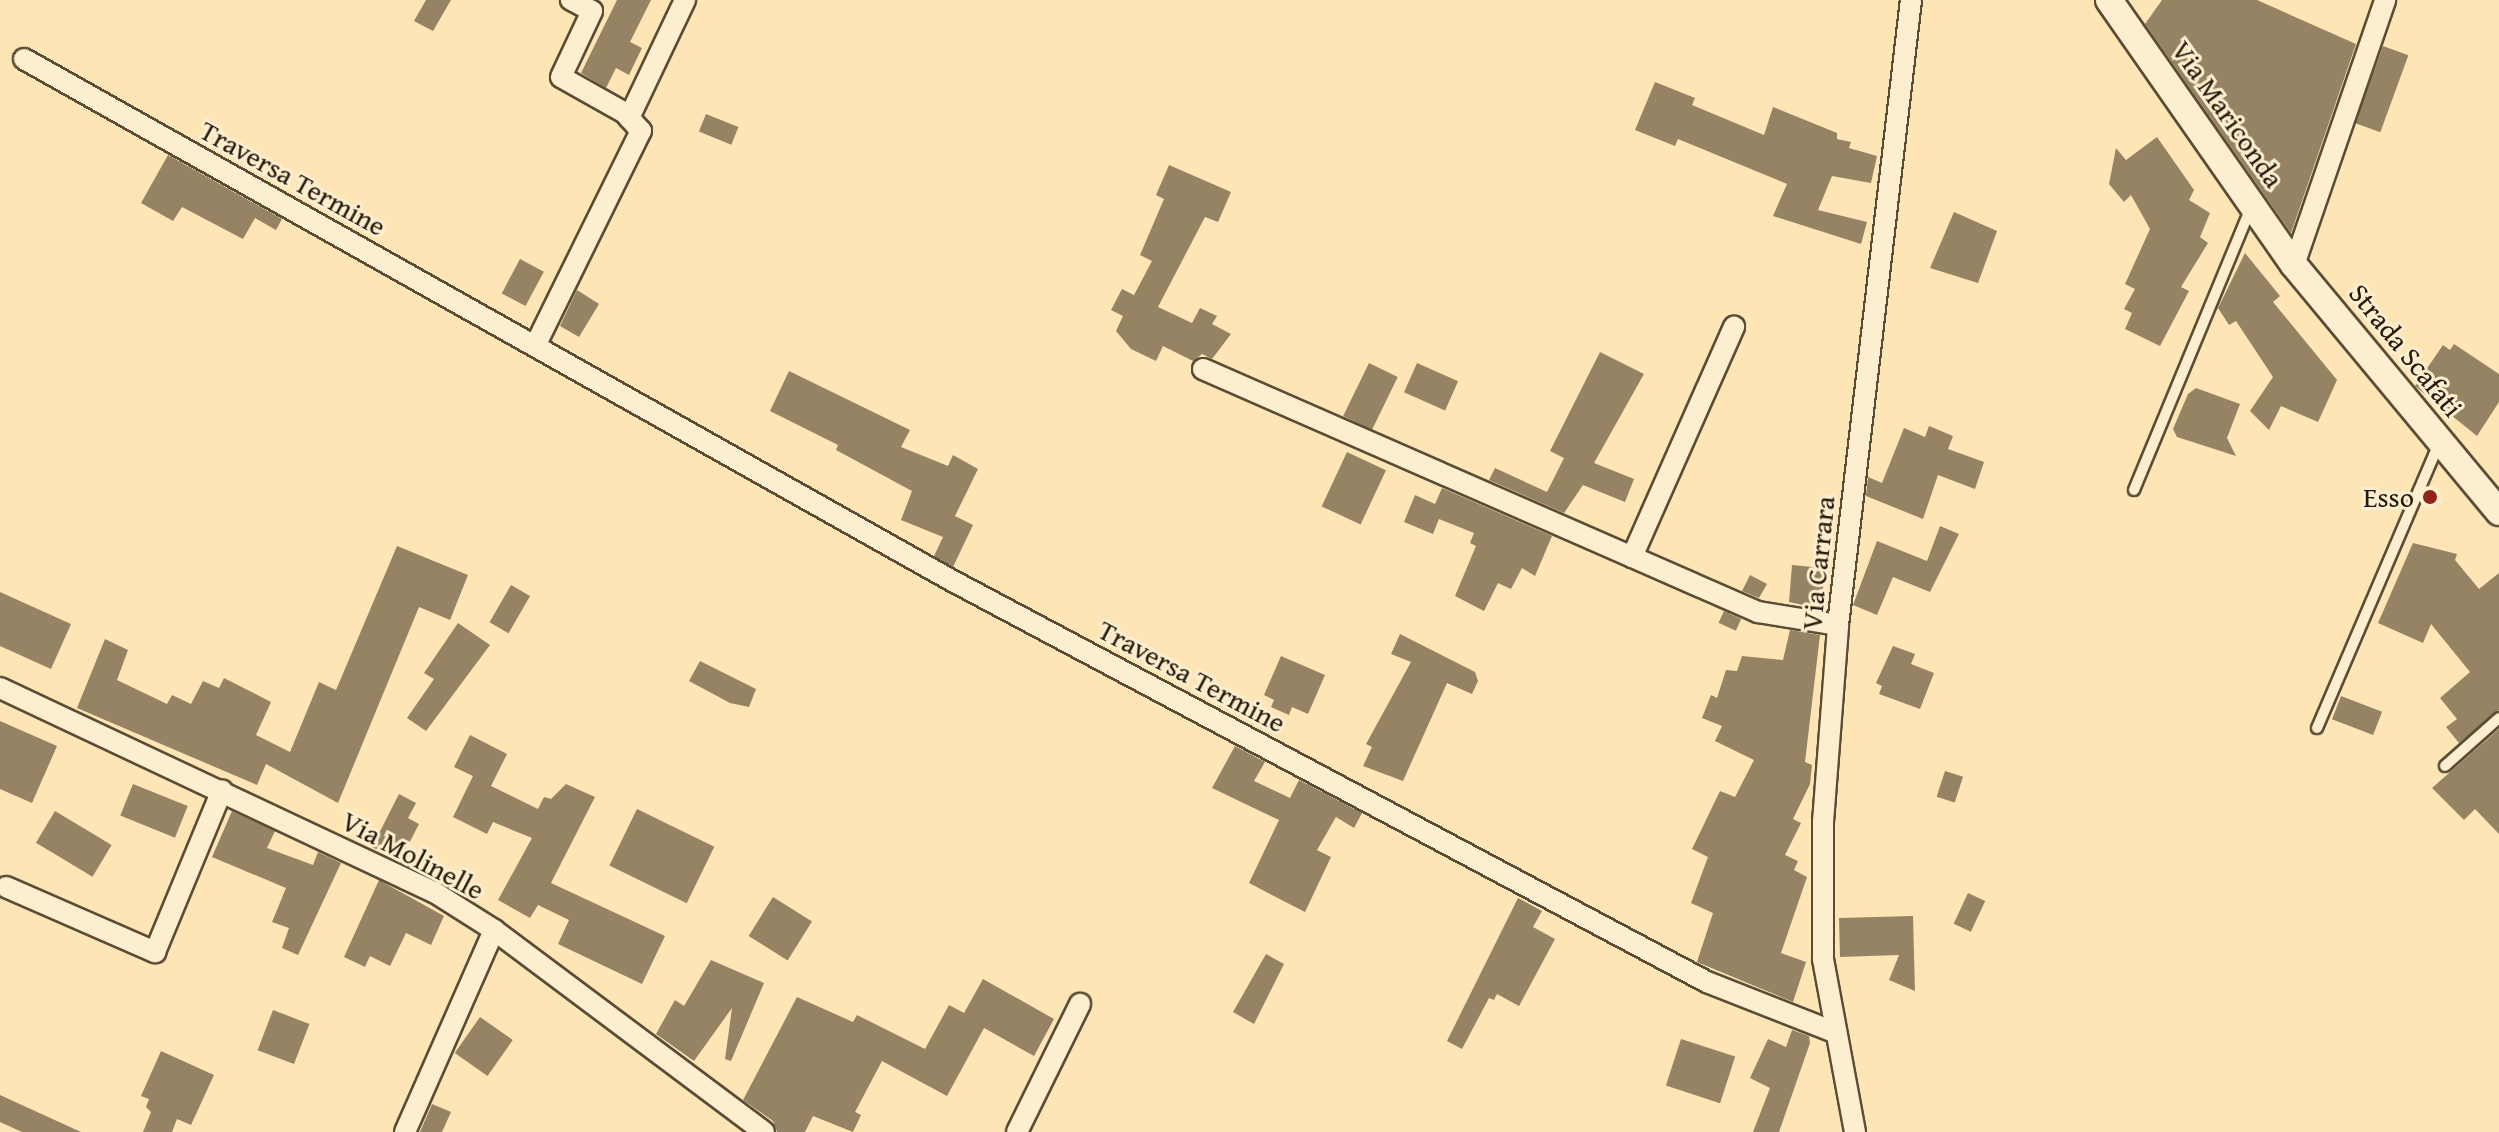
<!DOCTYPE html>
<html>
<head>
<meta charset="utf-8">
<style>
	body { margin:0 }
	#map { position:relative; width:2499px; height:1132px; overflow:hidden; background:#fde5b6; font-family:"Gentium Book Plus",serif }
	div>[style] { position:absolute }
	.building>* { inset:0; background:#958364; transform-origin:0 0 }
	.roads { filter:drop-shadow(2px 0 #5b4c36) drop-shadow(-2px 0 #5b4c36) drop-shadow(0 2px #5b4c36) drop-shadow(0 -2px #5b4c36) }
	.service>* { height:10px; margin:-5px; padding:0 5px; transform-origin:5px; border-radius:5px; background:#feeed0 }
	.minor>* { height:20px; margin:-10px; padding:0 10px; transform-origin:10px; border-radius:10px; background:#feeed0 }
	.tertiary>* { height:26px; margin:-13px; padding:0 13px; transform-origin:13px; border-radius:13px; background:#feeed0 }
	.dots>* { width:22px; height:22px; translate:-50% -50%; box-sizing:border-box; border:4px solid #feeed0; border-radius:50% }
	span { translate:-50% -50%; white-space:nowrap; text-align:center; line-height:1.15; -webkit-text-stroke:6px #feeed0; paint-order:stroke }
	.street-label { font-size:28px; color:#25190b }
	.poi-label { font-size:28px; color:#25190b }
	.right { translate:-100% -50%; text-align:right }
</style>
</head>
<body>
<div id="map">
	<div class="building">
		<i style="clip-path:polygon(426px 0,451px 0,433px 31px,414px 21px)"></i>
		<i style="clip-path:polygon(617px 0,651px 0,630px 42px,642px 48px,629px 75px,616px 68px,606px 88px,581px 73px)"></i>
		<i style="clip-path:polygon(2162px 0,2257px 0,2356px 44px,2291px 233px,2145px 24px)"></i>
		<i style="left:2383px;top:46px;width:27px;height:82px;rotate:20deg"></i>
		<i style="clip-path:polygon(1655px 82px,1695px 98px,1692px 105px,1764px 135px,1773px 107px,1837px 133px,1837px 139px,1851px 142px,1849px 148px,1877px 156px,1871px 183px,1832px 176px,1818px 210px,1867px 222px,1861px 244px,1773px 216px,1787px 184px,1678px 139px,1675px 146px,1635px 130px)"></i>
		<i style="left:706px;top:114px;width:35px;height:19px;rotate:22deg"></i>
		<i style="clip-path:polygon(2157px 137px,2194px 190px,2189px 200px,2210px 213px,2200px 237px,2208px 243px,2181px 287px,2189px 291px,2160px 346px,2125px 329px,2132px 313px,2124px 309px,2135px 289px,2125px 284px,2150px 229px,2131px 195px,2124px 202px,2109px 184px,2116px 148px,2126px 160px)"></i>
		<i style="clip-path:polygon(168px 155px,282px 219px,276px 230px,255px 218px,243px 239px,182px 207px,173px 221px,141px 203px)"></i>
		<i style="clip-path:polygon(1169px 165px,1231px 192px,1218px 222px,1205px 217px,1158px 307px,1192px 323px,1200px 308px,1217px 316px,1212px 324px,1231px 334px,1212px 359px,1202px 354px,1193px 361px,1163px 346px,1156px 361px,1131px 349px,1116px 331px,1123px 316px,1111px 310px,1122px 289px,1134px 295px,1152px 261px,1140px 255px,1164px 199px,1156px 195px)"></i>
		<i style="clip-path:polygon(1954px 212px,1997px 231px,1978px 283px,1930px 268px)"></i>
		<i style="clip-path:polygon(2245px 253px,2280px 296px,2273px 302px,2337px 380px,2318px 422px,2281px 406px,2269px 430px,2250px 411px,2273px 377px,2236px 321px,2229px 325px,2218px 308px)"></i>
		<i style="left:520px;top:259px;width:27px;height:39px;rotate:28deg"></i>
		<i style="clip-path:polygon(577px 290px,599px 304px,579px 337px,560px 326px)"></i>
		<i style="clip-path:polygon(2454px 344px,2499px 374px,2499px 402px,2477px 436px,2415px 386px,2443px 345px,2450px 350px)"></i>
		<i style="clip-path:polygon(1600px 352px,1644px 374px,1594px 463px,1634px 479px,1625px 502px,1583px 485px,1564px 513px,1489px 480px,1495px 468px,1547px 492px,1564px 458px,1550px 451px)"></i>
		<i style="left:1369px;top:363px;width:32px;height:59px;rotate:26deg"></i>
		<i style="left:1417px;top:363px;width:45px;height:32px;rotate:24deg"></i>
		<i style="clip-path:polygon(789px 371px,910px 430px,901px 447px,948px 466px,953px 455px,978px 469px,955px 516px,973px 525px,953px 567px,934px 556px,943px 537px,901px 520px,912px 491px,836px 450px,838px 445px,770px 411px)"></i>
		<i style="clip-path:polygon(2196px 388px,2240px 404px,2227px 438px,2236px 456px,2177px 437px,2173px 429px,2188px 394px)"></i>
		<i style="clip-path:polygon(1929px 426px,1953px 436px,1948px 449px,1984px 462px,1975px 489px,1938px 475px,1923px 519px,1866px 496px,1868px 477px,1882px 483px,1904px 428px,1925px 437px)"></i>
		<i style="left:1347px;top:452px;width:43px;height:60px;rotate:25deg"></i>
		<i style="clip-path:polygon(1442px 488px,1552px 536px,1535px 576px,1522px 568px,1511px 589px,1498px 583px,1484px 611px,1455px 596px,1476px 546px,1470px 543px,1474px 533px,1439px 519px,1433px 534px,1404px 522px,1415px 495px,1435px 504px)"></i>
		<i style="clip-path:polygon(1940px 526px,1959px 534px,1930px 592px,1893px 577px,1877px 615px,1853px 605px,1877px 541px,1927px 561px)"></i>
		<i style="clip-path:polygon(2413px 543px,2457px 554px,2455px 560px,2479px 589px,2499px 573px,2499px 710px,2459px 743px,2446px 727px,2457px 719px,2440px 698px,2470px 672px,2431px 624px,2423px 643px,2378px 623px)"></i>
		<i style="clip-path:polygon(397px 546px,468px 575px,450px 620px,419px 607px,338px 803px,266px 764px,257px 785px,77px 708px,105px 639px,128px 650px,117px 680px,167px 704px,172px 695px,191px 704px,203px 681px,219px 688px,224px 678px,271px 702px,256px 735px,290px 752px,319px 682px,336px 690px)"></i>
		<i style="clip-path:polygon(1792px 565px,1824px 568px,1822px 609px,1789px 602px)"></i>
		<i style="clip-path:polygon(1750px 575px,1767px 584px,1759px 598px,1742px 591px)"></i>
		<i style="left:511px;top:585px;width:22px;height:43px;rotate:30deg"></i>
		<i style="clip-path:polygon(0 592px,71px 624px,51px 669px,0 646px)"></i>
		<i style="left:1724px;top:611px;width:19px;height:13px;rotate:25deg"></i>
		<i style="clip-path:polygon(458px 623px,490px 645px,426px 731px,407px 718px,434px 679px,424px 673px)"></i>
		<i style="clip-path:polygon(1790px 630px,1820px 635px,1805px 762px,1812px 765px,1810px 784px,1793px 819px,1801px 823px,1785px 855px,1798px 861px,1794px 870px,1807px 877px,1781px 953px,1806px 962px,1793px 1002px,1697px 962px,1713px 913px,1691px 903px,1708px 857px,1692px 849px,1720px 791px,1735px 797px,1754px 760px,1715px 741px,1722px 726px,1702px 718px,1711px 695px,1717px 698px,1726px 670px,1737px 671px,1742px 656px,1783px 660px)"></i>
		<i style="clip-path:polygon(1400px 634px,1475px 672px,1478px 681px,1472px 694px,1447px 683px,1403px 781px,1363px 766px,1372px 747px,1366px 744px,1411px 662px,1391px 654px)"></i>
		<i style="clip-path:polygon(1893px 646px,1915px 654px,1911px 664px,1934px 673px,1920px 709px,1879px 694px,1882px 686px,1876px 683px)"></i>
		<i style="clip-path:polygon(1281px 656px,1325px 675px,1308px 714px,1292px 707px,1289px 715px,1271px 707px,1274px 700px,1264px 695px)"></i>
		<i style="clip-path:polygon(700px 661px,756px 689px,749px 707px,730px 703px,689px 681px)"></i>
		<i style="left:2341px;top:696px;width:44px;height:25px;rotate:21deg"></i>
		<i style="clip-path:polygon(0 721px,57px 746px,32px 803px,0 789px)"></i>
		<i style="clip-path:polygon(2499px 729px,2499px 834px,2475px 809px,2464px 820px,2432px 788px)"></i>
		<i style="clip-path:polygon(470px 735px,507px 754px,491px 786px,538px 809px,544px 797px,551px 799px,566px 784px,595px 797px,551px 883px,665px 936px,642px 984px,558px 944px,569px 920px,538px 905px,530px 918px,498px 900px,532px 838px,493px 822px,487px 834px,453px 817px,473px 776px,454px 767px)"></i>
		<i style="clip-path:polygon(1235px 746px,1265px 762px,1254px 781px,1290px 798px,1299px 780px,1362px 813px,1354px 828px,1336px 817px,1317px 850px,1331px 857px,1305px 912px,1249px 883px,1279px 820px,1212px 788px)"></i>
		<i style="left:1945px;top:771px;width:19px;height:27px;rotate:18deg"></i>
		<i style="left:133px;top:784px;width:59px;height:34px;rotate:22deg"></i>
		<i style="clip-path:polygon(399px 794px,416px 803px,408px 818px,419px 824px,400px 861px,372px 847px)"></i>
		<i style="left:637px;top:809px;width:86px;height:63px;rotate:26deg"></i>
		<i style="left:55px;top:811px;width:66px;height:37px;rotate:31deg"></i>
		<i style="clip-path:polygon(232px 811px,275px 831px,267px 848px,313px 865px,318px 852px,341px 863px,298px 955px,282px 948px,289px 928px,272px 922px,286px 888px,212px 857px)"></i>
		<i style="clip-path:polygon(379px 880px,444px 916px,431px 945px,406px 933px,390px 966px,370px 956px,365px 967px,344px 957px)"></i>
		<i style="left:1968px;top:893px;width:19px;height:34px;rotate:25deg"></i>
		<i style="left:773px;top:897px;width:46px;height:46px;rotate:32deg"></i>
		<i style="clip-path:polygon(1518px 898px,1542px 911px,1533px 927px,1555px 939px,1519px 1006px,1497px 994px,1494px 1000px,1489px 998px,1462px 1049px,1447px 1041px)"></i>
		<i style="clip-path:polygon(1913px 916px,1915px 991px,1889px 980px,1899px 955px,1840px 957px,1839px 918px)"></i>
		<i style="clip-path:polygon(1266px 954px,1284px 964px,1254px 1024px,1233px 1012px)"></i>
		<i style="clip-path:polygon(711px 960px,764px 983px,731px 1061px,725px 1059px,732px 1008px,694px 1061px,656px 1034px,675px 1000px,684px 1006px)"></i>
		<i style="clip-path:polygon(983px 979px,1054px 1019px,1034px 1056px,984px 1028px,947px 1096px,882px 1061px,855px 1112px,861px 1115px,853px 1132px,813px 1116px,805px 1132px,777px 1132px,773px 1121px,743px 1100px,797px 997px,853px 1022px,857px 1015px,925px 1049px,949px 1005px,964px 1013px)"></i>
		<i style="left:273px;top:1010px;width:39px;height:43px;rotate:21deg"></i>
		<i style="left:480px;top:1017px;width:40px;height:44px;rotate:35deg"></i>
		<i style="clip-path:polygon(1792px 1030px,1809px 1036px,1810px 1043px,1779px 1132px,1753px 1132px,1770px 1088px,1750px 1078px,1768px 1039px,1786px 1047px)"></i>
		<i style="left:1681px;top:1039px;width:57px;height:49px;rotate:18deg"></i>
		<i style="clip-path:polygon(161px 1051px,214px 1075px,191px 1125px,177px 1119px,172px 1132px,143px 1132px,151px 1112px,146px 1107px,149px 1099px,141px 1096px)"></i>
		<i style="clip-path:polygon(0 1095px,81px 1132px,22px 1132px,0 1122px)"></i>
		<i style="clip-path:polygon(432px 1104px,451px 1112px,442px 1132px,420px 1132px)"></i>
	</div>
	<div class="roads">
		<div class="service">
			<i style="left:2134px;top:490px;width:306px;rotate:-67.5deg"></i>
			<i style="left:2317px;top:728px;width:309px;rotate:-66.8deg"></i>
			<i style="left:2445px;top:766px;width:72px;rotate:-41.6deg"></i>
		</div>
		<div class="minor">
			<i style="left:24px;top:59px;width:1061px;rotate:29.34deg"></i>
			<i style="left:949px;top:579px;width:858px;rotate:28deg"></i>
			<i style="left:1707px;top:982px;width:136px;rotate:21.5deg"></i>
			<i style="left:629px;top:118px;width:131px;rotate:-64.6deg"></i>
			<i style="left:2294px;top:265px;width:280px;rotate:-71deg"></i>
			<i style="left:535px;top:346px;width:240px;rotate:-63.8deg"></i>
			<i style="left:641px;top:131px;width:24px;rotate:-132deg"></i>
			<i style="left:625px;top:113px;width:73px;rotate:-150.6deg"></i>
			<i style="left:561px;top:77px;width:73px;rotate:-64.8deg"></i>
			<i style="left:592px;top:11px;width:24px;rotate:-152deg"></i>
			<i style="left:1203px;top:369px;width:606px;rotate:23.65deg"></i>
			<i style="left:1758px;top:612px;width:81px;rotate:9.2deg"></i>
			<i style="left:1632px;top:557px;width:252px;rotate:-66.1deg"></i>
			<i style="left:0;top:688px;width:480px;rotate:25.2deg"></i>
			<i style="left:434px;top:892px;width:71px;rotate:32.3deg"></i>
			<i style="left:494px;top:930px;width:337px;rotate:36.8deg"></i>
			<i style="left:6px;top:887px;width:163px;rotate:23.6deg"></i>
			<i style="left:155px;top:952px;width:175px;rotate:-67.5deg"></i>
			<i style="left:405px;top:1132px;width:221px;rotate:-66.2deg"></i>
			<i style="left:1017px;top:1132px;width:143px;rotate:-63.8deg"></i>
			<i style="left:1855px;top:1132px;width:176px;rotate:-100.5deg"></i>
			<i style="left:1823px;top:959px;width:137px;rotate:-90deg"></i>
			<i style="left:1823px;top:822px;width:198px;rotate:-85.6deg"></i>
			<i style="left:1838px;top:625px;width:629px;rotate:-83.34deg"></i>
		</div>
		<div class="tertiary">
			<i style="left:2109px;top:0;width:323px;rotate:55.1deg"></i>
			<i style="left:2294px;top:265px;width:321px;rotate:50.3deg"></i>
		</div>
	</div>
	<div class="dots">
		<i style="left:2430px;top:497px;background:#8f2418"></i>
	</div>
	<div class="street-label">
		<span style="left:2228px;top:114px;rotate:55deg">Via Mariconda</span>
		<span style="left:293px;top:178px;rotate:29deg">Traversa Termine</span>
		<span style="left:2406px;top:350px;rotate:51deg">Strada Scafati</span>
		<span style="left:1818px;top:563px;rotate:-84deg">Via Carrara</span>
		<span style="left:1192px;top:676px;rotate:28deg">Traversa Termine</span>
		<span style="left:413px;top:855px;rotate:28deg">Via Molinelle</span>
	</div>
	<div class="poi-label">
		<span class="right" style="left:2414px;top:497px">Esso</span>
	</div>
</div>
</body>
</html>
